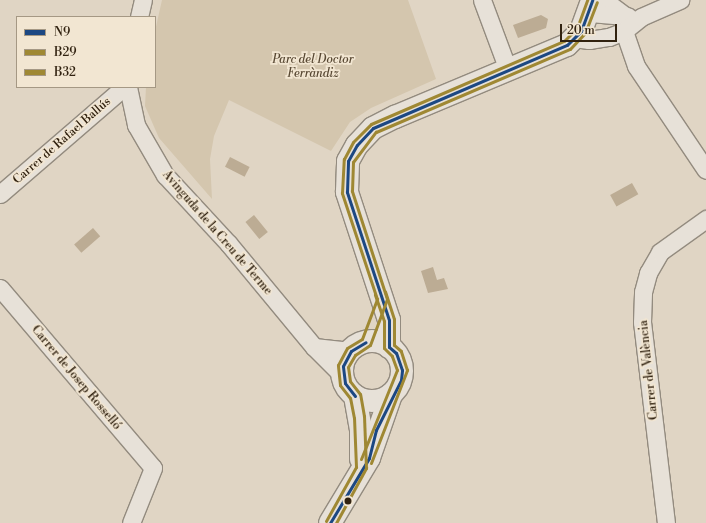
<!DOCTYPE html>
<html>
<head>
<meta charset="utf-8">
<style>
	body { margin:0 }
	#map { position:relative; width:706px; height:523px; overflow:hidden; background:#e0d5c4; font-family:"Libre Bodoni",serif }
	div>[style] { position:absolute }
	.green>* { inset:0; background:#d4c6ae }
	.water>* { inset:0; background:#bcac94; transform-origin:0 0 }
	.roads { filter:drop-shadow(1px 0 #938b7f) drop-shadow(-1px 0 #938b7f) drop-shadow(0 1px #938b7f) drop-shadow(0 -1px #938b7f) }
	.street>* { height:17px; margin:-8.5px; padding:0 8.5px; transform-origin:8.5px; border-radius:8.5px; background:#e7e1d8 }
	.secondary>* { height:22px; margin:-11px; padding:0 11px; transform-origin:11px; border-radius:11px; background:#e7e1d8 }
	.secondary>.ring { margin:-11px; padding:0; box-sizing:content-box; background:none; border:22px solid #e7e1d8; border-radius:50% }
	.bus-1>* { height:3px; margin:-1.5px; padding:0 1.5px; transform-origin:1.5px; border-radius:1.5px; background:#1c4883 }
	.bus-2>* { height:3px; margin:-1.5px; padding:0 1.5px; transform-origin:1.5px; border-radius:1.5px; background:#9f8833 }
	.bus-3>* { height:3px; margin:-1.5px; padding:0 1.5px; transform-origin:1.5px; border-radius:1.5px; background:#9f8833 }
	.dots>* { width:11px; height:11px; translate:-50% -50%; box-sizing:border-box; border:2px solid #f2e6d2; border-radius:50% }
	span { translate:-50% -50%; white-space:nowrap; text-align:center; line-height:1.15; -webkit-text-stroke:3.5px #f2e6d2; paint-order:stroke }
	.park-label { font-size:12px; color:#584833; font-style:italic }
	.street-label { font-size:12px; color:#312210 }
	.legend { position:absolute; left:16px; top:16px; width:140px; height:72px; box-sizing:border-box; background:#f2e6d2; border:1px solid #a59884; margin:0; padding:5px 7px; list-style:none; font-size:12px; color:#312210 }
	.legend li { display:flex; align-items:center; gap:8px; height:20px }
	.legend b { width:20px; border:1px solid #a59884 }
	.scale { position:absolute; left:560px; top:24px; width:57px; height:18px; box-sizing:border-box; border:2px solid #312210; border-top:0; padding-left:5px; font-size:12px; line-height:14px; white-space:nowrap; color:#312210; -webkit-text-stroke:3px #f2e6d2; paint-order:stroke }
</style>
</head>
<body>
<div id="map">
	<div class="green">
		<i style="clip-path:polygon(162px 0,408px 0,436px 79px,371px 108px,350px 122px,331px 151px,229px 100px,214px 136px,210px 159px,212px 199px,159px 138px,145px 106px,146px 87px,155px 87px,155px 31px)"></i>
	</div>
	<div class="water">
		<i style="clip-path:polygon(541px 15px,548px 19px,546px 28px,518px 38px,513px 25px)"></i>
		<i style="left:230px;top:157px;width:22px;height:11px;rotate:27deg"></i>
		<i style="left:632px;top:183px;width:13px;height:25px;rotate:61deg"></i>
		<i style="left:254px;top:215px;width:22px;height:11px;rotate:51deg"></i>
		<i style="left:93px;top:228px;width:11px;height:25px;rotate:49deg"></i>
		<i style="clip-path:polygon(433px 267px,437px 280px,444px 278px,448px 289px,428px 293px,421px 271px)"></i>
	</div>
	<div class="roads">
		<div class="street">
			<i style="left:482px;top:0;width:75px;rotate:69.6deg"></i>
			<i style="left:604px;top:0;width:26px;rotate:37deg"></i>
			<i style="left:625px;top:16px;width:15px;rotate:94deg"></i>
			<i style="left:624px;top:31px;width:37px;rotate:71deg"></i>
			<i style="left:636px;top:66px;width:125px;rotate:56.1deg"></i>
			<i style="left:590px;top:13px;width:38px;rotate:5deg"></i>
			<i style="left:139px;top:17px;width:17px;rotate:-77deg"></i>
			<i style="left:574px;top:38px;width:15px;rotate:8deg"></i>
			<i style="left:589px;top:40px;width:20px;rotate:-9deg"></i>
			<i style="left:609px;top:37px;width:16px;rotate:-22deg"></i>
			<i style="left:624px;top:31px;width:22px;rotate:-39deg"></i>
			<i style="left:641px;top:17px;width:43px;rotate:-23.6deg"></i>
			<i style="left:128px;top:87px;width:39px;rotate:78deg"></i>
			<i style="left:136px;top:125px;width:58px;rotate:59.9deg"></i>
			<i style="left:165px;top:175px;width:93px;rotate:47.2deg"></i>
			<i style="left:228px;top:243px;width:135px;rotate:50.4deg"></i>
			<i style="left:314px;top:347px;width:40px;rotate:45deg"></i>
			<i style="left:0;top:194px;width:164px;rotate:-40.8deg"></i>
			<i style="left:0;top:288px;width:236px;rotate:49.6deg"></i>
			<i style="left:153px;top:468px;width:59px;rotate:111.8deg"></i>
			<i style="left:314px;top:347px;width:37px;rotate:6deg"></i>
			<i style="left:666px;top:523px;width:202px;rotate:-96.8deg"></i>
			<i style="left:642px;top:322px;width:30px;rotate:-88deg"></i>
			<i style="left:643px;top:292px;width:20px;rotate:-75deg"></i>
			<i style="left:648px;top:273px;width:24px;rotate:-60deg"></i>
			<i style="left:660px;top:252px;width:57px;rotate:-35.7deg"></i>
		</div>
		<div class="secondary">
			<i class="ring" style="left:342px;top:341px;width:38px;height:38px"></i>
			<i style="left:389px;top:347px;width:27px;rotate:-90deg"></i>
			<i style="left:389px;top:320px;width:135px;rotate:-108.2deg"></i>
			<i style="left:347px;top:192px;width:31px;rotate:-88deg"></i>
			<i style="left:348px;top:161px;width:18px;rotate:-61deg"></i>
			<i style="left:357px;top:145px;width:23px;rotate:-47deg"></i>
			<i style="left:373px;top:128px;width:25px;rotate:-27deg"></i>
			<i style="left:395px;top:117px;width:186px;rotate:-22.7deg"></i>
			<i style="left:567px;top:45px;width:20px;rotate:-45deg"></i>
			<i style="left:581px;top:31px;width:33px;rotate:-70deg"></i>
			<i style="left:355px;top:396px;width:36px;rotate:80deg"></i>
			<i style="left:361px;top:431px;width:28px;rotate:90deg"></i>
			<i style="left:330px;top:523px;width:76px;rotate:-59deg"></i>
			<i style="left:369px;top:458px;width:67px;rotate:-70.8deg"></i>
		</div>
	</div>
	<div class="bus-1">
		<i style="left:355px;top:396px;width:16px;rotate:-128deg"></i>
		<i style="left:345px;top:383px;width:17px;rotate:-97deg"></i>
		<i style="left:343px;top:366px;width:17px;rotate:-62deg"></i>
		<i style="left:351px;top:351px;width:17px;rotate:-31deg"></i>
		<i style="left:330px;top:523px;width:76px;rotate:-59deg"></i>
		<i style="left:369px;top:458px;width:29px;rotate:-76deg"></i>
		<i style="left:376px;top:430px;width:56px;rotate:-63.4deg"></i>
		<i style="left:401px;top:380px;width:10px;rotate:-84deg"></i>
		<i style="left:402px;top:370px;width:18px;rotate:-109deg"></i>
		<i style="left:396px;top:353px;width:9px;rotate:-139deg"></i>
		<i style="left:389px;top:347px;width:27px;rotate:-90deg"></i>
		<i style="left:389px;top:320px;width:135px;rotate:-108.2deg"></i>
		<i style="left:347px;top:192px;width:31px;rotate:-88deg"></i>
		<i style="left:348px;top:161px;width:18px;rotate:-61deg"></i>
		<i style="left:357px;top:145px;width:23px;rotate:-47deg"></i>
		<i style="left:373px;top:128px;width:211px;rotate:-23.2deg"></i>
		<i style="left:567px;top:45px;width:20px;rotate:-45deg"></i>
		<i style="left:581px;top:31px;width:33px;rotate:-70deg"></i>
	</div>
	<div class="bus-2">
		<i style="left:371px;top:463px;width:100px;rotate:-68.8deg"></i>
		<i style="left:407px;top:370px;width:20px;rotate:-108deg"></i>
		<i style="left:401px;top:351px;width:9px;rotate:-139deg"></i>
		<i style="left:394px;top:345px;width:26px;rotate:-90deg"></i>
		<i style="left:394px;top:319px;width:29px;rotate:-108deg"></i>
		<i style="left:336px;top:523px;width:63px;rotate:-61.4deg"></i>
		<i style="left:366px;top:468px;width:52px;rotate:-92.2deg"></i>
		<i style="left:364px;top:416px;width:22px;rotate:-100deg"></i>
		<i style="left:360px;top:394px;width:16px;rotate:-128deg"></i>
		<i style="left:350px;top:381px;width:14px;rotate:-98deg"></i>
		<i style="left:348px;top:367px;width:14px;rotate:-60deg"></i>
		<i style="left:355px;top:355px;width:18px;rotate:-34deg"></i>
		<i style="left:370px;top:345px;width:49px;rotate:-69.7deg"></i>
		<i style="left:387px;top:299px;width:114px;rotate:-108deg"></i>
		<i style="left:352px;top:191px;width:29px;rotate:-88deg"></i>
		<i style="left:353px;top:162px;width:38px;rotate:-53deg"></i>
		<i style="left:376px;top:132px;width:211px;rotate:-23.2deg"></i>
		<i style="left:570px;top:49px;width:22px;rotate:-47deg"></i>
		<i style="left:585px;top:33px;width:33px;rotate:-69deg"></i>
	</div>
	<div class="bus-3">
		<i style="left:361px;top:459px;width:96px;rotate:-68deg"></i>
		<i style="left:397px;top:370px;width:15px;rotate:-110deg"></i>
		<i style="left:392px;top:356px;width:11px;rotate:-135deg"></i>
		<i style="left:384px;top:348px;width:27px;rotate:-90deg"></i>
		<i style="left:384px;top:321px;width:28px;rotate:-109deg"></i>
		<i style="left:326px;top:521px;width:62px;rotate:-60.9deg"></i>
		<i style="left:356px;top:467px;width:49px;rotate:-92.3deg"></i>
		<i style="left:354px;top:418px;width:20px;rotate:-101deg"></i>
		<i style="left:350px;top:398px;width:16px;rotate:-128deg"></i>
		<i style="left:340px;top:385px;width:20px;rotate:-96deg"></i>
		<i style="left:338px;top:365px;width:19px;rotate:-62deg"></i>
		<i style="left:347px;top:348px;width:17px;rotate:-31deg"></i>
		<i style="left:362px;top:339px;width:43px;rotate:-69.4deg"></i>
		<i style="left:377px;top:299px;width:112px;rotate:-108.3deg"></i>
		<i style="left:342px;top:193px;width:34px;rotate:-87deg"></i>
		<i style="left:344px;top:159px;width:19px;rotate:-62deg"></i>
		<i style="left:353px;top:142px;width:25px;rotate:-45deg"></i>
		<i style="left:371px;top:124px;width:210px;rotate:-23.3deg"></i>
		<i style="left:564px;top:41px;width:18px;rotate:-45deg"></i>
		<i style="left:577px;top:28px;width:30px;rotate:-70deg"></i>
	</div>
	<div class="dots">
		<i style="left:348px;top:501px;background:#312210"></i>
	</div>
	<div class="park-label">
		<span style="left:313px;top:67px">Parc del Doctor<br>Ferràndiz</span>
	</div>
	<div class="street-label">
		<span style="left:62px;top:141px;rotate:-41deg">Carrer de Rafael Ballús</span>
		<span style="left:217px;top:233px;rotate:49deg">Avinguda de la Creu de Terme</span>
		<span style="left:649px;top:370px;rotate:-96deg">Carrer de València</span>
		<span style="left:76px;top:378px;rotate:50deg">Carrer de Josep Rosselló</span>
	</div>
	<ul class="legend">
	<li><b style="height:5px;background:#1c4883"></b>N9</li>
	<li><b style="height:5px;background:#9f8833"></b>B29</li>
	<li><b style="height:5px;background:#9f8833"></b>B32</li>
	</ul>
	<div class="scale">20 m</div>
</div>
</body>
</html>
